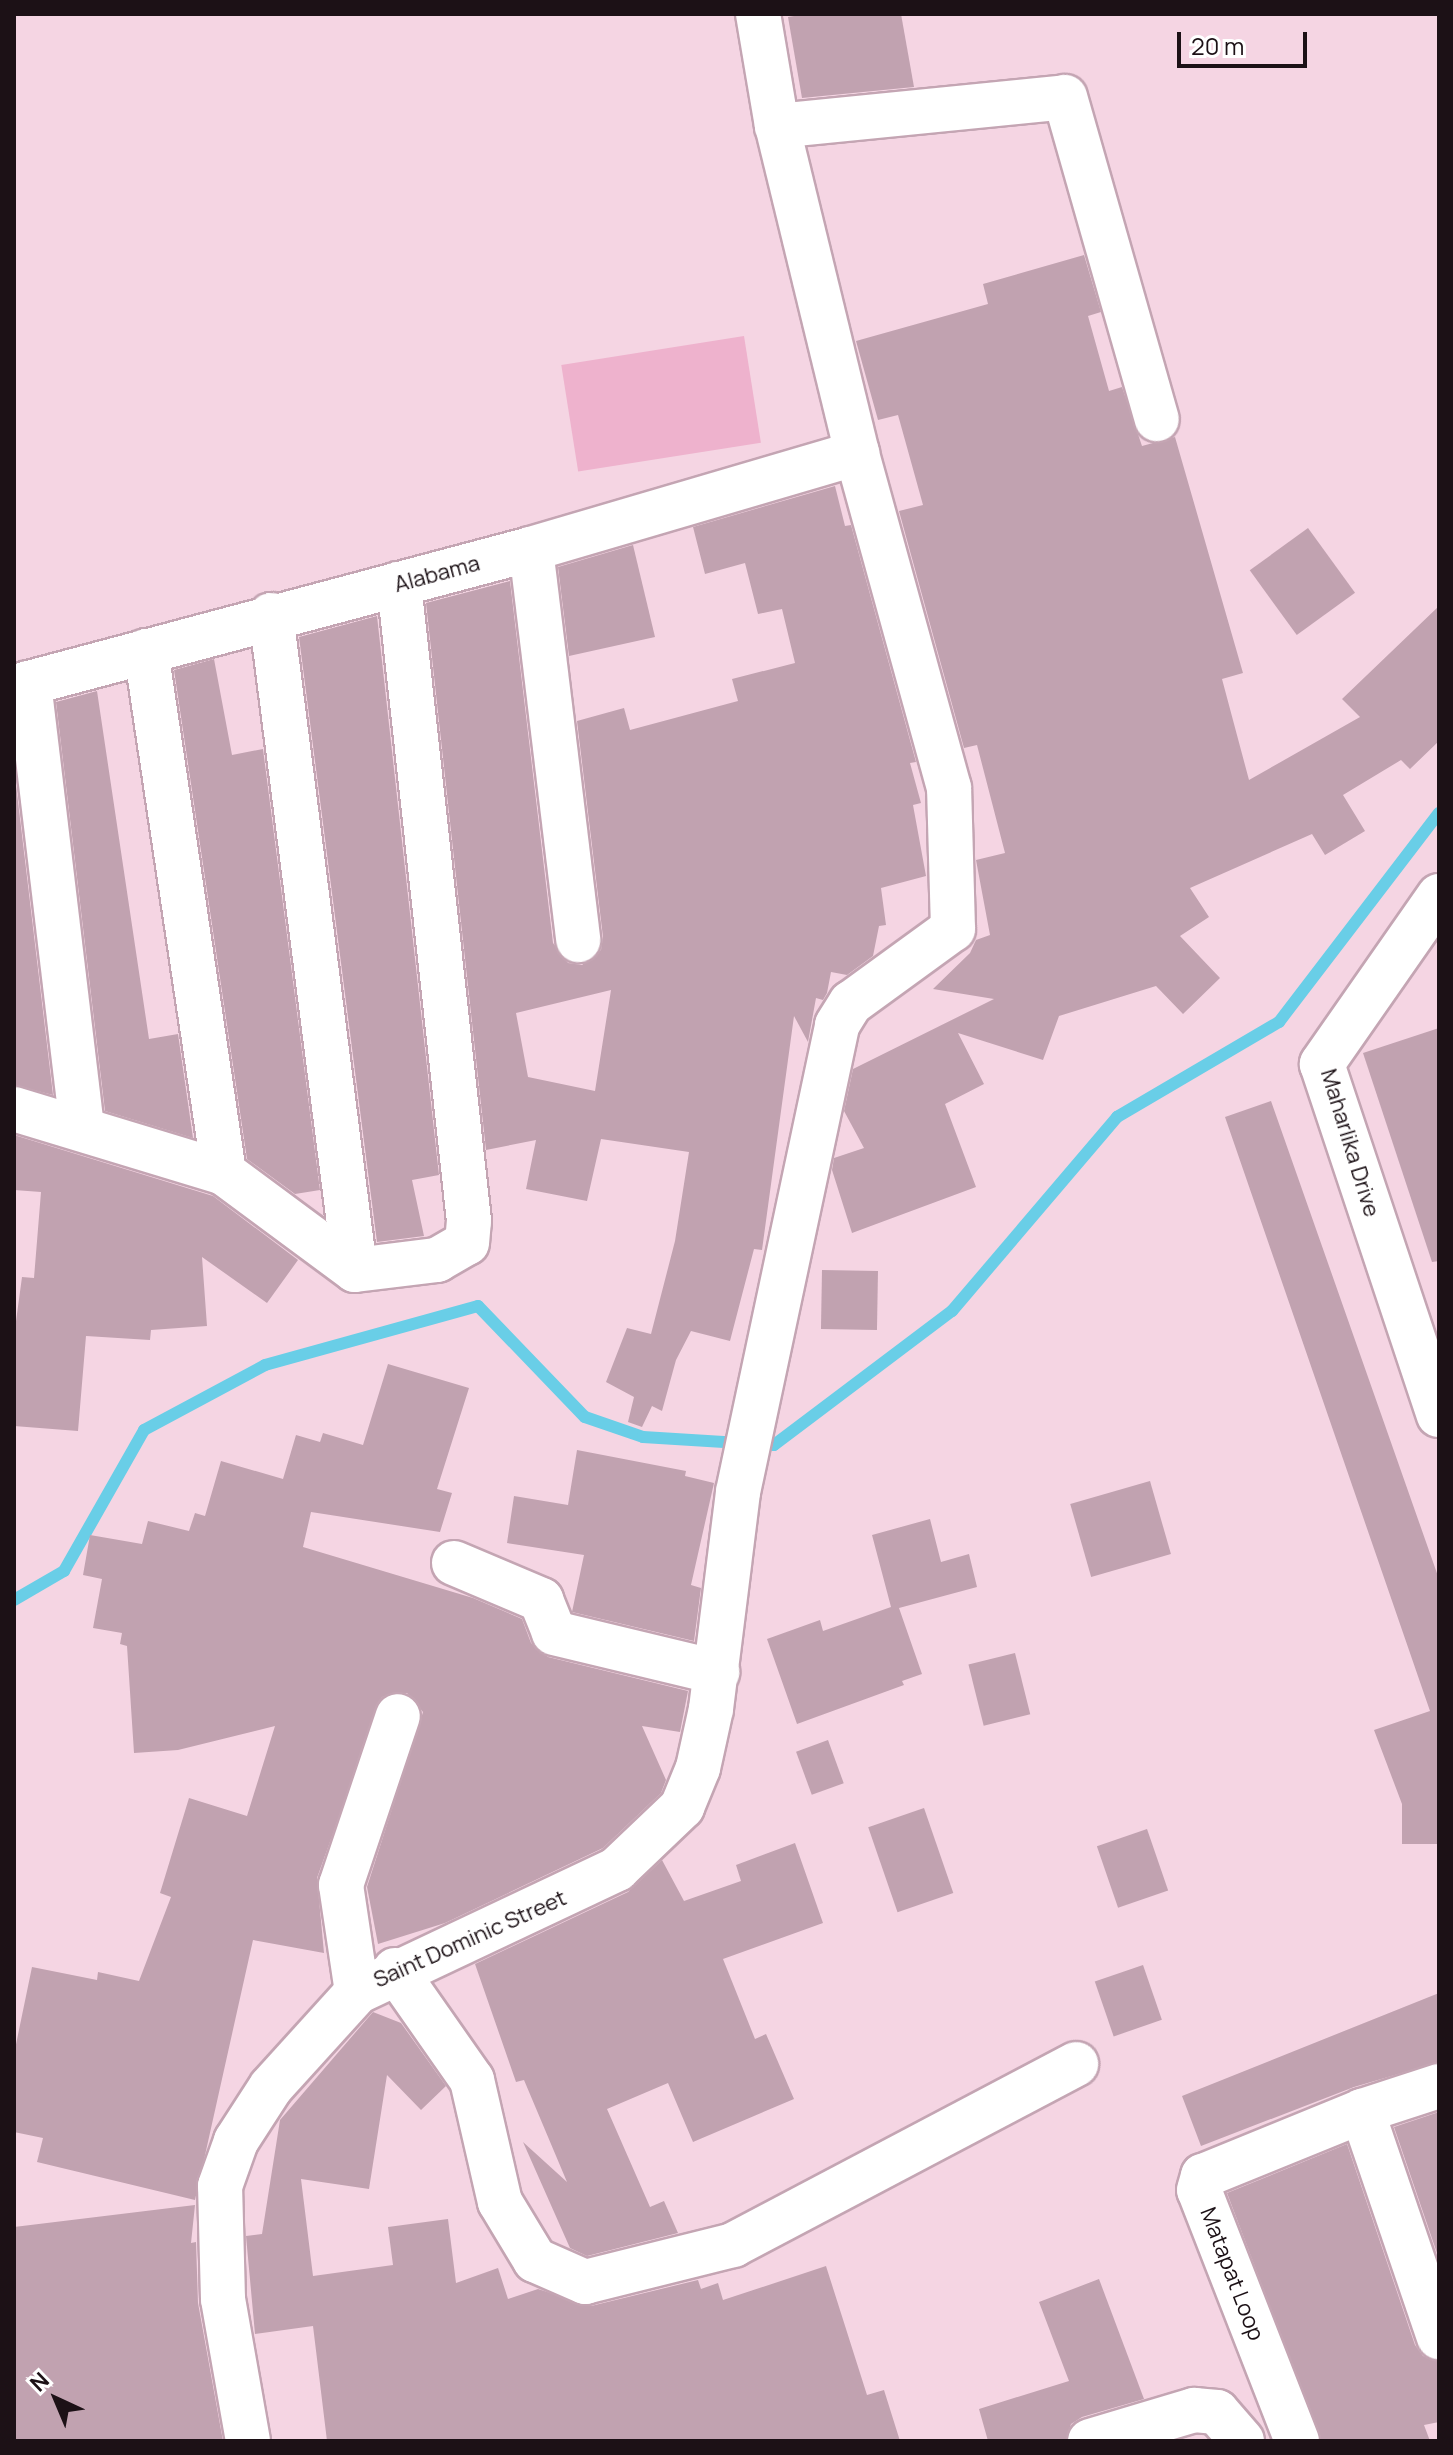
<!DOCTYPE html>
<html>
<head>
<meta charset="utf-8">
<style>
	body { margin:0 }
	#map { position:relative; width:1453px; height:2455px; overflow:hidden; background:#f5d5e3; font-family:Manrope,sans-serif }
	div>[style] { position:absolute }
	.green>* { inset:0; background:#eeb2cd; transform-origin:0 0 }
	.stream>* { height:12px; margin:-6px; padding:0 6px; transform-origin:6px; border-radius:6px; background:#69cee7 }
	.building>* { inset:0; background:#c1a2b0; transform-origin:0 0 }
	.roads { filter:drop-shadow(2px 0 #c4a5b3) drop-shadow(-2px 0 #c4a5b3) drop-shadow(0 2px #c4a5b3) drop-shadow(0 -2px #c4a5b3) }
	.minor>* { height:44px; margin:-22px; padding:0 22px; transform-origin:22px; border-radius:22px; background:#fff }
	span { translate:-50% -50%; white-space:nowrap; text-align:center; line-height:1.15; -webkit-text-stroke:6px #fff; paint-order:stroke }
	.street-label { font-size:22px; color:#1c1116 }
	.frame { position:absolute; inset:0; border:16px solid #1c1116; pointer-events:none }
	.north { position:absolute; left:16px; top:2359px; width:80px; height:80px; -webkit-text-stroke:6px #fff; paint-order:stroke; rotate:316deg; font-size:22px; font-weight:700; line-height:32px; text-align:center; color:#1c1116 }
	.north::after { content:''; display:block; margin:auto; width:28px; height:36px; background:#1c1116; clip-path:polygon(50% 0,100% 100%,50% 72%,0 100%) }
	.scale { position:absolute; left:1177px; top:32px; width:130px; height:36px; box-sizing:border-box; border:4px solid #1c1116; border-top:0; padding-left:10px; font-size:24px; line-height:28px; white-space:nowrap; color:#1c1116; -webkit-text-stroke:6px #fff; paint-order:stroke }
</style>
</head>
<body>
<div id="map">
	<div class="green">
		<i style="left:744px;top:336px;width:108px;height:185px;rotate:81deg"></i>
	</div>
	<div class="stream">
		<i style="left:14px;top:1600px;width:58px;rotate:-30.1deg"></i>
		<i style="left:64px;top:1571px;width:162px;rotate:-60.4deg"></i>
		<i style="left:144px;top:1430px;width:137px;rotate:-28.2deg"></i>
		<i style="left:265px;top:1365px;width:221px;rotate:-15.5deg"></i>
		<i style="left:478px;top:1306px;width:154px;rotate:46.1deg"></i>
		<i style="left:585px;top:1417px;width:61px;rotate:19deg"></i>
		<i style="left:643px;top:1437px;width:131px;rotate:3.5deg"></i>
		<i style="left:774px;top:1445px;width:223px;rotate:-37deg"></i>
		<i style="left:952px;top:1311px;width:255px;rotate:-49.6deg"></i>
		<i style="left:1117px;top:1117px;width:188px;rotate:-30.4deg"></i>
		<i style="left:1279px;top:1022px;width:263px;rotate:-52.6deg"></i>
	</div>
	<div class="building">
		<i style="clip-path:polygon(806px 14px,901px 14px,914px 87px,802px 98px,788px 17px)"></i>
		<i style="clip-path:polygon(1084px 255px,1101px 312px,1088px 316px,1109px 391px,1122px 387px,1142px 446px,1175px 437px,1243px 673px,1222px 679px,1249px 780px,1360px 717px,1342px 699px,1439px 606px,1439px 741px,1410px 769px,1401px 760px,1343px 795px,1365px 831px,1325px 855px,1312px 834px,1190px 888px,1209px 917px,1180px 936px,1220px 978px,1183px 1014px,1156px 986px,1059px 1016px,1043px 1060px,958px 1033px,984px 1084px,945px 1104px,976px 1187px,852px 1233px,832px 1170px,834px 1158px,864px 1148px,844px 1111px,853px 1069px,994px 999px,933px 989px,970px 953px,976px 940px,990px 935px,976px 860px,1005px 853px,977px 745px,964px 748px,899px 511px,923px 505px,898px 415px,878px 420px,856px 341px,988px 304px,983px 284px)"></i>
		<i style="clip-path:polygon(evenodd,835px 486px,845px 526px,851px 525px,916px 762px,910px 763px,921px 803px,913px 805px,926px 876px,881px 888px,886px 925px,879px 926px,873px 956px,847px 975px,831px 972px,827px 993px,823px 1000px,816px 998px,808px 1042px,794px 1016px,762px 1250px,754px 1249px,730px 1341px,691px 1331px,676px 1360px,662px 1411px,652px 1406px,642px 1427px,628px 1422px,634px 1397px,606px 1382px,627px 1328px,651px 1334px,675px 1241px,689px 1152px,601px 1139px,587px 1201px,526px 1189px,536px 1140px,486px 1150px,426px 603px,510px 581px,553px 943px,568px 963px,582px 965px,601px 950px,603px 937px,577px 721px,624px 708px,630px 730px,738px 701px,732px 679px,795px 663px,782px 609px,758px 614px,745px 563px,705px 574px,693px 527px,835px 486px,611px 990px,595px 1091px,528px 1077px,516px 1013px,611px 990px)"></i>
		<i style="left:1308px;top:528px;width:80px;height:72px;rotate:54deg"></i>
		<i style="clip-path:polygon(633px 545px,655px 637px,569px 656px,558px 567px)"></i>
		<i style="clip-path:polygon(377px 616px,439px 1175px,412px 1180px,424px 1236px,377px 1242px,299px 637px)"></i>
		<i style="clip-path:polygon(214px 659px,232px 755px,263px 749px,320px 1190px,295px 1194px,247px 1159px,174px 670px)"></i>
		<i style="clip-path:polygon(97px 691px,149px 1039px,178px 1034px,193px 1138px,105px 1111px,56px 702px)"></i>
		<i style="clip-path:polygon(14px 768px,53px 1095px,14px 1085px)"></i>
		<i style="clip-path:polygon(1439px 1028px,1439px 1261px,1432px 1262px,1363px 1053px)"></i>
		<i style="clip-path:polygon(1271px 1101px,1439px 1579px,1439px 1844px,1402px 1844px,1402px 1804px,1374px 1730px,1430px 1711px,1225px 1117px)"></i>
		<i style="clip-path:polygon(14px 1135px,213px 1196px,298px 1260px,267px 1303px,202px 1257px,207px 1326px,151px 1330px,150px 1340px,86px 1336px,78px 1431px,14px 1426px,14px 1336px,22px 1277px,34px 1278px,41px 1192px,14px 1190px)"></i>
		<i style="left:822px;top:1270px;width:56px;height:59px;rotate:1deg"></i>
		<i style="clip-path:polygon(388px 1364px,469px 1388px,437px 1489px,452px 1493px,440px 1532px,311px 1512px,303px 1547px,473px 1598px,522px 1619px,531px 1643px,548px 1657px,688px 1691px,680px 1732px,642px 1726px,666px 1780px,661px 1793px,603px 1848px,445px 1923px,378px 1944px,367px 1887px,423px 1712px,407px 1693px,382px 1697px,317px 1878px,324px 1953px,253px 1940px,195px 2200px,37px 2162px,43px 2138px,14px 2132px,14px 2054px,32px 1967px,97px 1980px,98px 1972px,139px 1981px,171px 1897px,160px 1893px,189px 1798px,247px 1816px,275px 1726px,178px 1750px,134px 1753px,127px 1646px,120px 1644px,122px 1633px,93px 1628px,102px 1579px,83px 1575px,90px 1535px,142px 1544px,148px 1521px,189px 1531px,195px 1513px,205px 1516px,221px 1461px,283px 1479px,296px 1435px,320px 1442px,323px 1433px,363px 1445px)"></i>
		<i style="clip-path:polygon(577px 1450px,686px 1471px,685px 1476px,714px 1483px,691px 1585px,701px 1588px,694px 1641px,572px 1612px,584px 1555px,507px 1543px,514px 1496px,568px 1505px)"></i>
		<i style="left:1150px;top:1481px;width:76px;height:83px;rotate:74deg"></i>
		<i style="clip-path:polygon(930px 1519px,941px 1562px,969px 1554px,977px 1587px,899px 1608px,922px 1674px,902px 1681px,904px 1685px,797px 1724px,767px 1639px,820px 1620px,823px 1631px,891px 1607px,872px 1535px)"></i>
		<i style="left:1015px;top:1653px;width:63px;height:48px;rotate:76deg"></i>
		<i style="left:828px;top:1740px;width:46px;height:34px;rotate:70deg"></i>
		<i style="left:924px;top:1808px;width:90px;height:59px;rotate:71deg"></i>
		<i style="left:1147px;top:1829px;width:65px;height:53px;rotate:71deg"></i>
		<i style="clip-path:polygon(795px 1843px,823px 1923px,723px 1959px,755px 2039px,766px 2034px,794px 2099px,693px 2142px,668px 2083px,607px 2109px,650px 2207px,664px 2201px,678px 2233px,587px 2256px,570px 2248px,523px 2142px,567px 2182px,524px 2080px,516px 2082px,475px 1964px,628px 1892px,662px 1860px,684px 1901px,741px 1881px,736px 1865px)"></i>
		<i style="left:1143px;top:1965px;width:58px;height:51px;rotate:71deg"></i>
		<i style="clip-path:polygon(1439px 1993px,1439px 2062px,1354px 2087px,1201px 2146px,1182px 2096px)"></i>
		<i style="clip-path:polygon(373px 2012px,401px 2023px,446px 2086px,421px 2110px,387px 2075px,369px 2189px,301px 2179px,313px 2276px,393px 2265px,388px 2227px,448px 2219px,456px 2283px,498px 2268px,508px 2299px,538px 2289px,591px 2306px,698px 2280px,701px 2289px,718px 2283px,723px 2300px,826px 2266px,867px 2395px,884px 2390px,900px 2441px,327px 2441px,313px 2326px,255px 2334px,246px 2236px,262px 2234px,280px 2120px)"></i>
		<i style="clip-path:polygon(1439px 2112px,1439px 2259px,1394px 2127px)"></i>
		<i style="clip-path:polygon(1347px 2144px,1415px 2345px,1423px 2356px,1439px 2361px,1439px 2422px,1424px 2425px,1430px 2441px,1321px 2441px,1227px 2193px)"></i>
		<i style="clip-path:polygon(195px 2205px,191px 2243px,196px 2242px,198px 2303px,223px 2441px,14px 2441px,14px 2227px)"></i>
		<i style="clip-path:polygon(1099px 2279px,1144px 2399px,1082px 2417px,1071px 2424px,1066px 2441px,988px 2441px,979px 2409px,1069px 2381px,1039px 2302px)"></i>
	</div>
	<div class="roads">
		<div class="minor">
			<i style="left:777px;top:126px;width:289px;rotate:-5.7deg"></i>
			<i style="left:1065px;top:97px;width:335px;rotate:74.1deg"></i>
			<i style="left:531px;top:549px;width:394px;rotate:83.1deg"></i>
			<i style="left:271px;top:615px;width:660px;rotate:82.69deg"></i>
			<i style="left:146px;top:651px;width:528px;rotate:81.5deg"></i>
			<i style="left:29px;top:683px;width:447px;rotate:83.2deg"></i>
			<i style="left:14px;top:687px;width:535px;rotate:-14.95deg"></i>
			<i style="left:531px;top:549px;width:340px;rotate:-16.4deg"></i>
			<i style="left:1439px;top:896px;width:205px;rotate:124.9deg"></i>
			<i style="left:1322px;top:1064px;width:370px;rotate:71.6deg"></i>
			<i style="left:14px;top:1109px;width:220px;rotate:16.9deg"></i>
			<i style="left:224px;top:1173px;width:163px;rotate:36.5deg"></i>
			<i style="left:355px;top:1270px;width:83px;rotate:-7deg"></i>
			<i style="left:437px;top:1260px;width:34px;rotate:-30deg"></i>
			<i style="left:467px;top:1243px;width:22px;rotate:-85deg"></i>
			<i style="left:469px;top:1221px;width:641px;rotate:-96.27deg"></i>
			<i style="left:454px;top:1563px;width:95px;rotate:23deg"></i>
			<i style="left:541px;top:1600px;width:35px;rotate:68deg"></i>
			<i style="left:554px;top:1633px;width:168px;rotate:13.5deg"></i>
			<i style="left:395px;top:1970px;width:134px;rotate:55deg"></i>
			<i style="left:472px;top:2080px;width:125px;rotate:77.1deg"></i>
			<i style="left:500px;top:2202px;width:68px;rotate:58.9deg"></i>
			<i style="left:535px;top:2260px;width:55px;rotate:23.7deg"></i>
			<i style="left:585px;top:2282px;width:153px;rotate:-14deg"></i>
			<i style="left:733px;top:2245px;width:388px;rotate:-27.8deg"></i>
			<i style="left:357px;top:1992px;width:108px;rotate:-98.5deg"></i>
			<i style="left:341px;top:1885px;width:178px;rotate:-71.4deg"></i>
			<i style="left:1362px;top:2111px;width:239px;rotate:71.2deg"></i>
			<i style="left:248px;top:2441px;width:144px;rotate:-100deg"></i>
			<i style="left:223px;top:2299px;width:113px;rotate:-91.5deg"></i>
			<i style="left:220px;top:2186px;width:48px;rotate:-70.4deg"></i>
			<i style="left:236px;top:2141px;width:64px;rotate:-57.1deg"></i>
			<i style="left:271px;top:2087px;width:128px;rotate:-47.8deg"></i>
			<i style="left:357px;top:1992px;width:288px;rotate:-25.3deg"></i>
			<i style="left:617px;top:1869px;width:90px;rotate:-43.6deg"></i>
			<i style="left:682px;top:1807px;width:42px;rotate:-67.7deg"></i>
			<i style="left:698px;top:1768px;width:60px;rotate:-77.6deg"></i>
			<i style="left:711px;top:1709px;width:219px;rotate:-82.9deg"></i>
			<i style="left:738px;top:1492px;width:477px;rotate:-78deg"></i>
			<i style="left:837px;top:1025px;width:26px;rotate:-58deg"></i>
			<i style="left:851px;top:1003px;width:126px;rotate:-36deg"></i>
			<i style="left:953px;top:929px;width:141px;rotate:-91.6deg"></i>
			<i style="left:949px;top:788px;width:347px;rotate:-105.4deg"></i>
			<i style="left:857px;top:453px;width:337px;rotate:-103.7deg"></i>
			<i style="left:777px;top:126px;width:114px;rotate:-99.6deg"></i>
			<i style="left:1090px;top:2441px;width:109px;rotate:-16.6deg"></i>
			<i style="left:1194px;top:2410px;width:23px;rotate:5deg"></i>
			<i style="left:1217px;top:2412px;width:38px;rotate:49deg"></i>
			<i style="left:1297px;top:2441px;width:269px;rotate:-111.3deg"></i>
			<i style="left:1199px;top:2190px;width:15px;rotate:-74deg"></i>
			<i style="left:1203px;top:2176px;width:172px;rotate:-22.2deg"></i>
			<i style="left:1362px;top:2111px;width:81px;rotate:-18deg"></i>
		</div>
	</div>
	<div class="street-label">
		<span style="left:437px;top:574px;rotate:-15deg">Alabama</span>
		<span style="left:1350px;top:1143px;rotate:73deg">Maharlika Drive</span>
		<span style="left:470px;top:1939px;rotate:-24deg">Saint Dominic Street</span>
		<span style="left:1232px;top:2274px;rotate:69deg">Matapat Loop</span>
	</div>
	<div class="frame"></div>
	<div class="north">N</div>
	<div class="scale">20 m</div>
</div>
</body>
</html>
